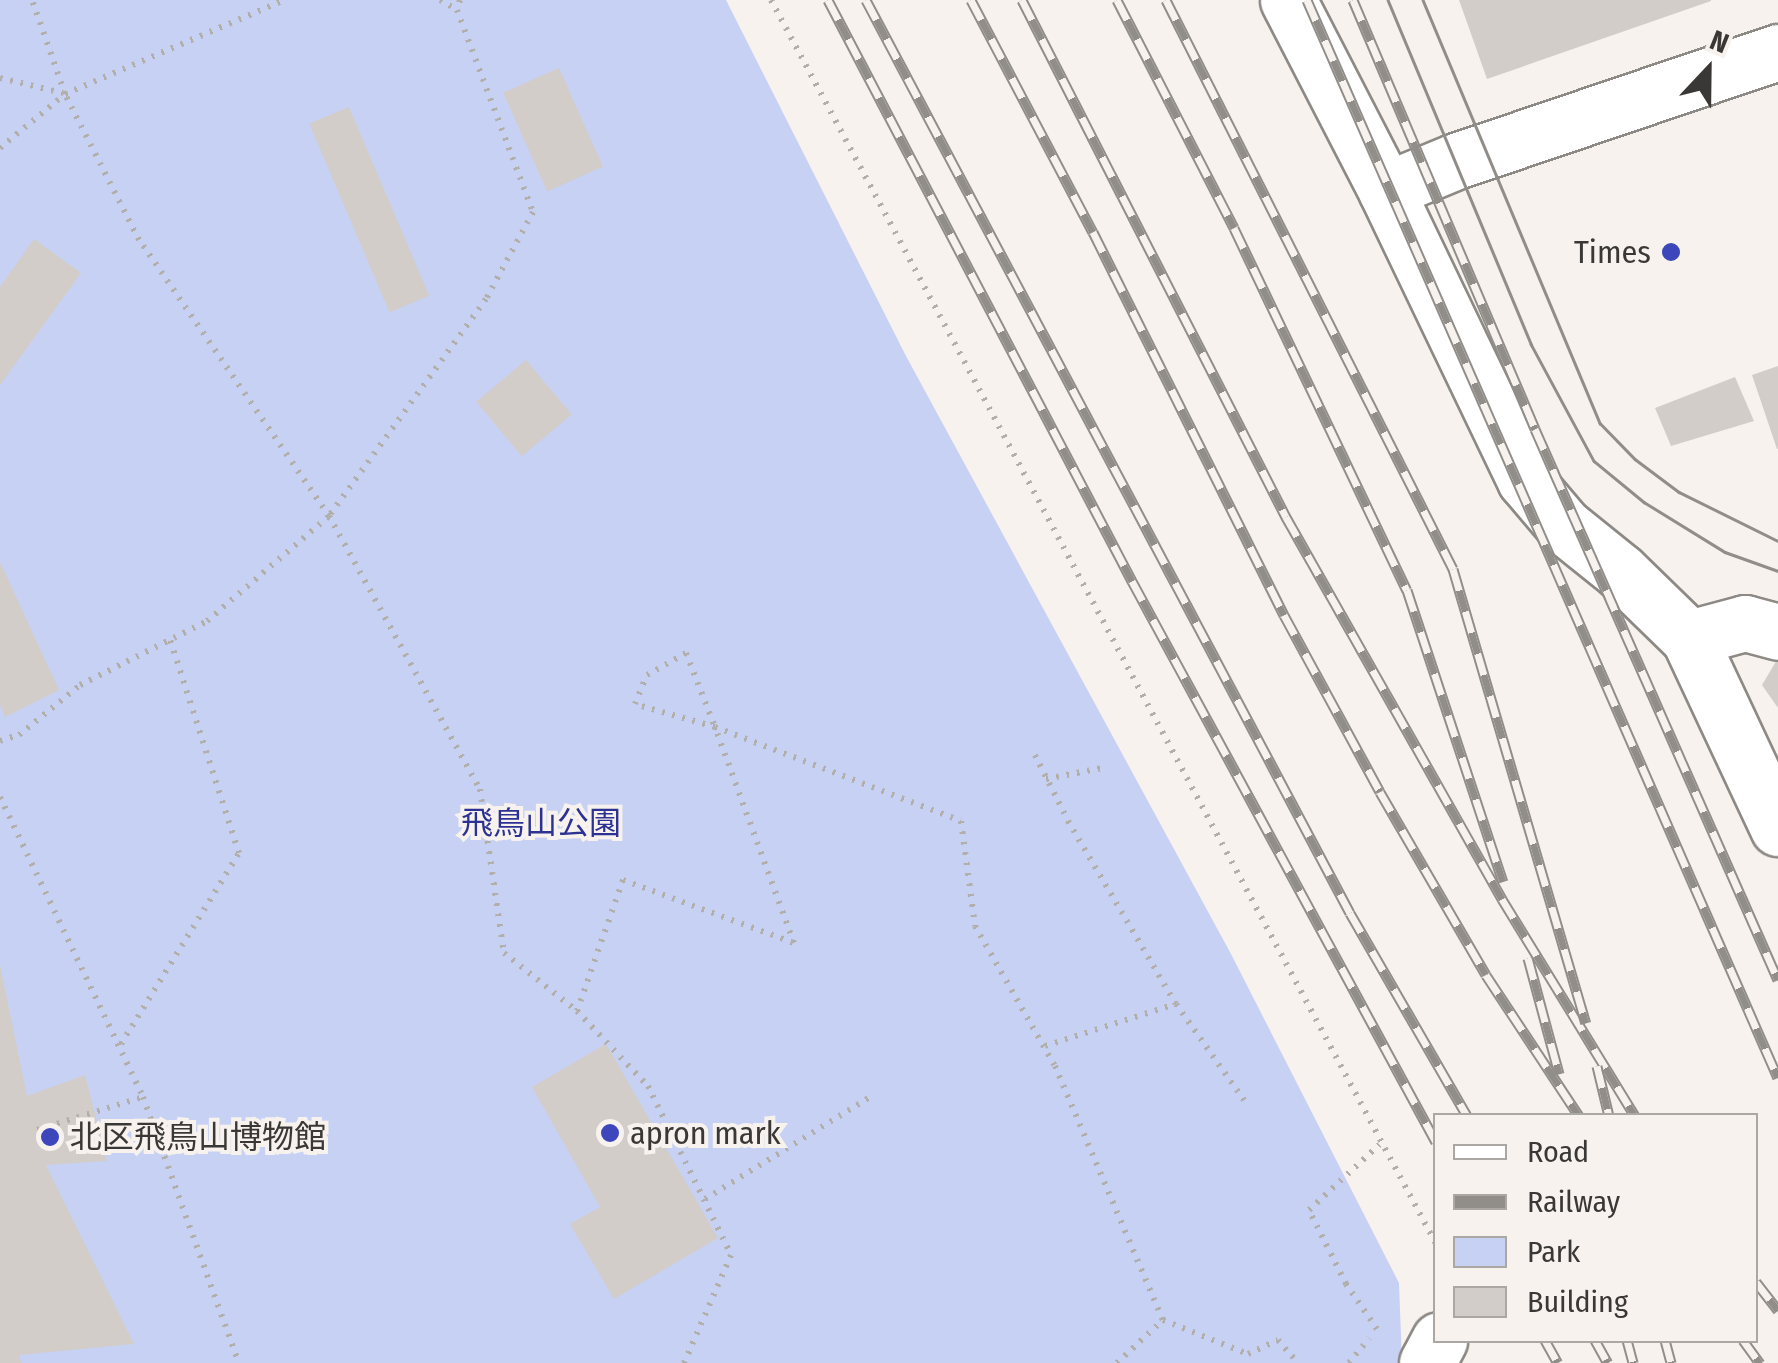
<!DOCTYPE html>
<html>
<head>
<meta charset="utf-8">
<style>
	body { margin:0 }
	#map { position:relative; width:1778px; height:1363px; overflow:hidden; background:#f7f2ed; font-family:"Fira Sans Condensed","Noto Sans JP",sans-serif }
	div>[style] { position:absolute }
	.green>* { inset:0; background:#c7d1f4 }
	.building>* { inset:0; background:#d2cdc8; transform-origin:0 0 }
	.path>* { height:6px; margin-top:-3px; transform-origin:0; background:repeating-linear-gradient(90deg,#b2afab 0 2.5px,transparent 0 10.5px) }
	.roads { filter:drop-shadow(2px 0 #8d8984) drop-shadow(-2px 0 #8d8984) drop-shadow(0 2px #8d8984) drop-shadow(0 -2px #8d8984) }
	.street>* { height:55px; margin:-27.5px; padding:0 27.5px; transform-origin:27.5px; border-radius:27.5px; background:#fff }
	.secondary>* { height:55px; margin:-27.5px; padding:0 27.5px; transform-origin:27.5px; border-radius:27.5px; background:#fff }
	.tram>* { height:2.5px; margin:-1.25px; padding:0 1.25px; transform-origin:1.25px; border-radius:1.25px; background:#918e8a }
	.rail>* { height:11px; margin-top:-5.5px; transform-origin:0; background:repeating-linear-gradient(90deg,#f7f2ed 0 22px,#918e8a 0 44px); box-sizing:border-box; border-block:2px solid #918e8a }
	.dots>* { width:28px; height:28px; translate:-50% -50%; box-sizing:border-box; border:5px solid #f7f2ed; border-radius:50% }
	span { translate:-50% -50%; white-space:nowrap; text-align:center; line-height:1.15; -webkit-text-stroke:8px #f7f2ed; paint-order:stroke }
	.poi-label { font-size:32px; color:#3a3836 }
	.right { translate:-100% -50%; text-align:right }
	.left { translate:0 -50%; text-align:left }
	.park-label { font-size:32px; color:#2c3293 }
	.legend { position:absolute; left:1433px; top:1113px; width:325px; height:230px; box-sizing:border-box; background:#f7f2ed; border:2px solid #aba8a4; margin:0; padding:12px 18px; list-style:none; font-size:30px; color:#3a3836 }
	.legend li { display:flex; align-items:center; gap:20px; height:50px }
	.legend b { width:50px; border:2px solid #aba8a4 }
	.north { position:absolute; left:1658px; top:20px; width:100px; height:100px; -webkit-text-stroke:8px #f7f2ed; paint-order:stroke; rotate:22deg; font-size:28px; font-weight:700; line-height:40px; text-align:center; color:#3a3836 }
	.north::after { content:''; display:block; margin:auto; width:35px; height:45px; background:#3a3836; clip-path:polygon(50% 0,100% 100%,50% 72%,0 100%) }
</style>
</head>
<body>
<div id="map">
	<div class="green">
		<i style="clip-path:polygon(0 0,726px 0,906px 356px,1231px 954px,1399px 1283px,1402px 1363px,0 1363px)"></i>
	</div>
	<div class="building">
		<i style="clip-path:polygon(1459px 0,1711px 0,1711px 1px,1487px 79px)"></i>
		<i style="left:559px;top:68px;width:108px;height:61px;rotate:66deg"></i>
		<i style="left:349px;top:107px;width:205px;height:43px;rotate:67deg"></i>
		<i style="clip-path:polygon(34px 239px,81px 273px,0 385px,0 287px)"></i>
		<i style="left:526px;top:360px;width:71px;height:65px;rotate:50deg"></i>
		<i style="clip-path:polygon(1778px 366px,1778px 449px,1777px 449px,1752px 375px)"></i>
		<i style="clip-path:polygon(1735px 377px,1754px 421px,1671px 446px,1655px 408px)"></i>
		<i style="clip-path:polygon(0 562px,59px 690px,5px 717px,0 705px)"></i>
		<i style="clip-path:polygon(1778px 658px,1778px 708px,1762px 685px)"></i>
		<i style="clip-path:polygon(0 965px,27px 1096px,85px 1075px,107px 1161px,46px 1165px,134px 1344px,19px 1355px,21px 1363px,0 1363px)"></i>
		<i style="clip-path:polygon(606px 1044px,718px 1238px,614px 1299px,570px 1224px,600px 1207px,532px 1087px)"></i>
	</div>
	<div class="path">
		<i style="left:440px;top:0;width:20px;rotate:30deg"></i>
		<i style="left:460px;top:0;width:10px;rotate:107deg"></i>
		<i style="left:457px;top:10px;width:216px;rotate:69.4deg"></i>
		<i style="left:533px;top:212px;width:99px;rotate:118.4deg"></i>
		<i style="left:486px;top:299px;width:268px;rotate:125.9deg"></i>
		<i style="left:329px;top:516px;width:312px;rotate:61.1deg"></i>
		<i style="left:480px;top:789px;width:166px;rotate:81.7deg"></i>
		<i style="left:504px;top:953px;width:93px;rotate:38.5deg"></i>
		<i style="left:577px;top:1011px;width:103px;rotate:46.6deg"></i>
		<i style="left:648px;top:1086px;width:188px;rotate:63.8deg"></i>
		<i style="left:731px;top:1255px;width:118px;rotate:113.5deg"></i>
		<i style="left:771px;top:0;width:1411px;rotate:61.87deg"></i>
		<i style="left:0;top:78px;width:65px;rotate:13.4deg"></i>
		<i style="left:0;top:148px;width:85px;rotate:-39.7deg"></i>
		<i style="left:65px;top:94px;width:238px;rotate:-23.2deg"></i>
		<i style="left:686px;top:653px;width:79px;rotate:68.6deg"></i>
		<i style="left:715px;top:727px;width:83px;rotate:-164deg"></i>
		<i style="left:635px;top:704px;width:31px;rotate:-68deg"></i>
		<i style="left:647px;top:675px;width:45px;rotate:-29.4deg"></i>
		<i style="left:0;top:741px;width:20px;rotate:-18deg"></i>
		<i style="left:19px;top:735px;width:79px;rotate:-39.3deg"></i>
		<i style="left:80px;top:685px;width:142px;rotate:-26.7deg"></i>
		<i style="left:207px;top:621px;width:161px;rotate:-40.7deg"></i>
		<i style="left:329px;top:516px;width:335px;rotate:-124.5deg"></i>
		<i style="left:139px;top:240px;width:164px;rotate:-116.9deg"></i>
		<i style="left:65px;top:94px;width:100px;rotate:-109.3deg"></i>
		<i style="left:1035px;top:755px;width:74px;rotate:63.4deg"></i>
		<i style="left:1068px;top:821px;width:212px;rotate:59.5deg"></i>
		<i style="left:1176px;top:1004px;width:118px;rotate:54.7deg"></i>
		<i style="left:1046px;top:779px;width:57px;rotate:-11.1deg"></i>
		<i style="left:0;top:797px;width:332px;rotate:64.5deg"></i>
		<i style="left:143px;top:1097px;width:283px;rotate:70.2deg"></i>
		<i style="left:577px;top:1011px;width:139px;rotate:-70.7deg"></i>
		<i style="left:623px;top:880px;width:182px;rotate:20.2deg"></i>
		<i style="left:794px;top:943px;width:230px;rotate:-110.1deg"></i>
		<i style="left:715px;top:727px;width:263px;rotate:20.9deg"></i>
		<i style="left:961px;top:821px;width:106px;rotate:82.4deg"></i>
		<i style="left:975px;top:926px;width:161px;rotate:60.3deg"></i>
		<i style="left:1055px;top:1066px;width:276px;rotate:67deg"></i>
		<i style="left:1163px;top:1320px;width:92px;rotate:21.8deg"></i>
		<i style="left:1248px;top:1354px;width:33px;rotate:-25deg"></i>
		<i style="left:1278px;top:1340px;width:30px;rotate:49deg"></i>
		<i style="left:121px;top:1044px;width:225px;rotate:-58.3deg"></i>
		<i style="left:239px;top:853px;width:225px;rotate:-107.9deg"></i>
		<i style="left:1045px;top:1046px;width:138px;rotate:-17.8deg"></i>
		<i style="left:37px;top:1130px;width:111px;rotate:-17.3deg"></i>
		<i style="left:705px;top:1199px;width:194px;rotate:-31.7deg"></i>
		<i style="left:1377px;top:1329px;width:55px;rotate:-124.6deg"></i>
		<i style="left:1346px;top:1284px;width:83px;rotate:-116.6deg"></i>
		<i style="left:1309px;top:1210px;width:96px;rotate:-42.9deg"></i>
		<i style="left:1117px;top:1363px;width:63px;rotate:-43.1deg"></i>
		<i style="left:1349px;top:1363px;width:32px;rotate:-51deg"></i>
	</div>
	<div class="roads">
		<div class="street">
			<i style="left:1288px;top:0;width:214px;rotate:62.7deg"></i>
			<i style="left:1386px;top:190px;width:322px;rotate:64.4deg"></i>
			<i style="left:1525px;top:480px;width:60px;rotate:49.7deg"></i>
			<i style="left:1564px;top:526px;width:72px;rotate:38.8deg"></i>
			<i style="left:1620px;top:571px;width:96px;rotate:44.2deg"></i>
			<i style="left:1689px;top:638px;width:58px;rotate:-15deg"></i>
			<i style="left:1745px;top:623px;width:34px;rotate:15deg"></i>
			<i style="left:1386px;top:190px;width:76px;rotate:-22.5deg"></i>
			<i style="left:1456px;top:161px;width:340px;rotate:-18.7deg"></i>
			<i style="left:1427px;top:1363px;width:26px;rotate:-62deg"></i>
		</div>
		<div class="secondary">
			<i style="left:1689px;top:638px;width:210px;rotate:64.9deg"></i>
		</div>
	</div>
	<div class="tram">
		<i style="left:1388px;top:0;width:373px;rotate:67.4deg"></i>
		<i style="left:1531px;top:344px;width:133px;rotate:61.7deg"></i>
		<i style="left:1594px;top:461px;width:65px;rotate:39.4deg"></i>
		<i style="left:1644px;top:502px;width:95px;rotate:31.7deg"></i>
		<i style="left:1725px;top:552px;width:56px;rotate:19.7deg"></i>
		<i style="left:1423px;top:0;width:459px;rotate:67.3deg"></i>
		<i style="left:1600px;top:423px;width:50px;rotate:45.8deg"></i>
		<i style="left:1635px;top:459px;width:55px;rotate:36.9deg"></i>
		<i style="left:1679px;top:492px;width:110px;rotate:26.3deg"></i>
	</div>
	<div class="rail">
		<i style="left:828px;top:0;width:656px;rotate:62.38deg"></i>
		<i style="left:1132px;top:581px;width:638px;rotate:61.55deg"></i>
		<i style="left:866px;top:0;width:1033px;rotate:62.07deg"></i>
		<i style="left:1350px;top:913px;width:234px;rotate:60deg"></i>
		<i style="left:971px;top:0;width:262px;rotate:62.3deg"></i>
		<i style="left:1093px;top:232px;width:428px;rotate:63.5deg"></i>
		<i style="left:1284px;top:615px;width:201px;rotate:61.5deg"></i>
		<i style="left:1380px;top:792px;width:211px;rotate:59.9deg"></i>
		<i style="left:1486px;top:975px;width:169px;rotate:56.6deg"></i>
		<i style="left:1022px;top:0;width:581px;rotate:62.95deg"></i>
		<i style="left:1286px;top:517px;width:439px;rotate:60.5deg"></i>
		<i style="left:1502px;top:899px;width:255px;rotate:58.5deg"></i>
		<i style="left:1117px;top:0;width:256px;rotate:62.8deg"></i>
		<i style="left:1234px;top:228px;width:401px;rotate:64.5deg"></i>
		<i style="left:1407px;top:590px;width:307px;rotate:71.8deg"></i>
		<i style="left:1166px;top:0;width:637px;rotate:63.23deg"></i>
		<i style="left:1453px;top:569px;width:473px;rotate:73.7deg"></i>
		<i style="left:1307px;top:0;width:1176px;rotate:66.4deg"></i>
		<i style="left:1353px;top:0;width:466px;rotate:67deg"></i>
		<i style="left:1535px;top:429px;width:602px;rotate:66.2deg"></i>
		<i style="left:1528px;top:958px;width:120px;rotate:75deg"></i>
		<i style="left:1597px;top:1066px;width:51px;rotate:76.5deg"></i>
		<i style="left:1756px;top:1282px;width:36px;rotate:52deg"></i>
		<i style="left:1545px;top:1340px;width:26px;rotate:61deg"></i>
		<i style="left:1595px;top:1340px;width:26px;rotate:61deg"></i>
		<i style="left:1627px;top:1340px;width:24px;rotate:75deg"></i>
		<i style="left:1665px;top:1340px;width:24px;rotate:75deg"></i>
		<i style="left:1743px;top:1340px;width:29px;rotate:54deg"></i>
	</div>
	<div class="dots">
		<i style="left:1671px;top:252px;background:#3d47bb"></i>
		<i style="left:610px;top:1133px;background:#3d47bb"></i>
		<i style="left:50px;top:1137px;background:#3d47bb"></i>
	</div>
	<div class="poi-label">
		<span class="right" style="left:1651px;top:252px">Times</span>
		<span class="left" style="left:630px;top:1133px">apron mark</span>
		<span class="left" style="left:70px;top:1137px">北区飛鳥山博物館</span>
	</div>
	<div class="park-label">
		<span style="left:541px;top:823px">飛鳥山公園</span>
	</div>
	<ul class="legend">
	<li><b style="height:12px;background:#fff"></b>Road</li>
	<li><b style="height:12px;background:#918e8a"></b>Railway</li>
	<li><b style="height:28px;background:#c7d1f4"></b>Park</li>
	<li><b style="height:28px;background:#d2cdc8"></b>Building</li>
	</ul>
	<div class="north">N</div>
</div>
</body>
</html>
